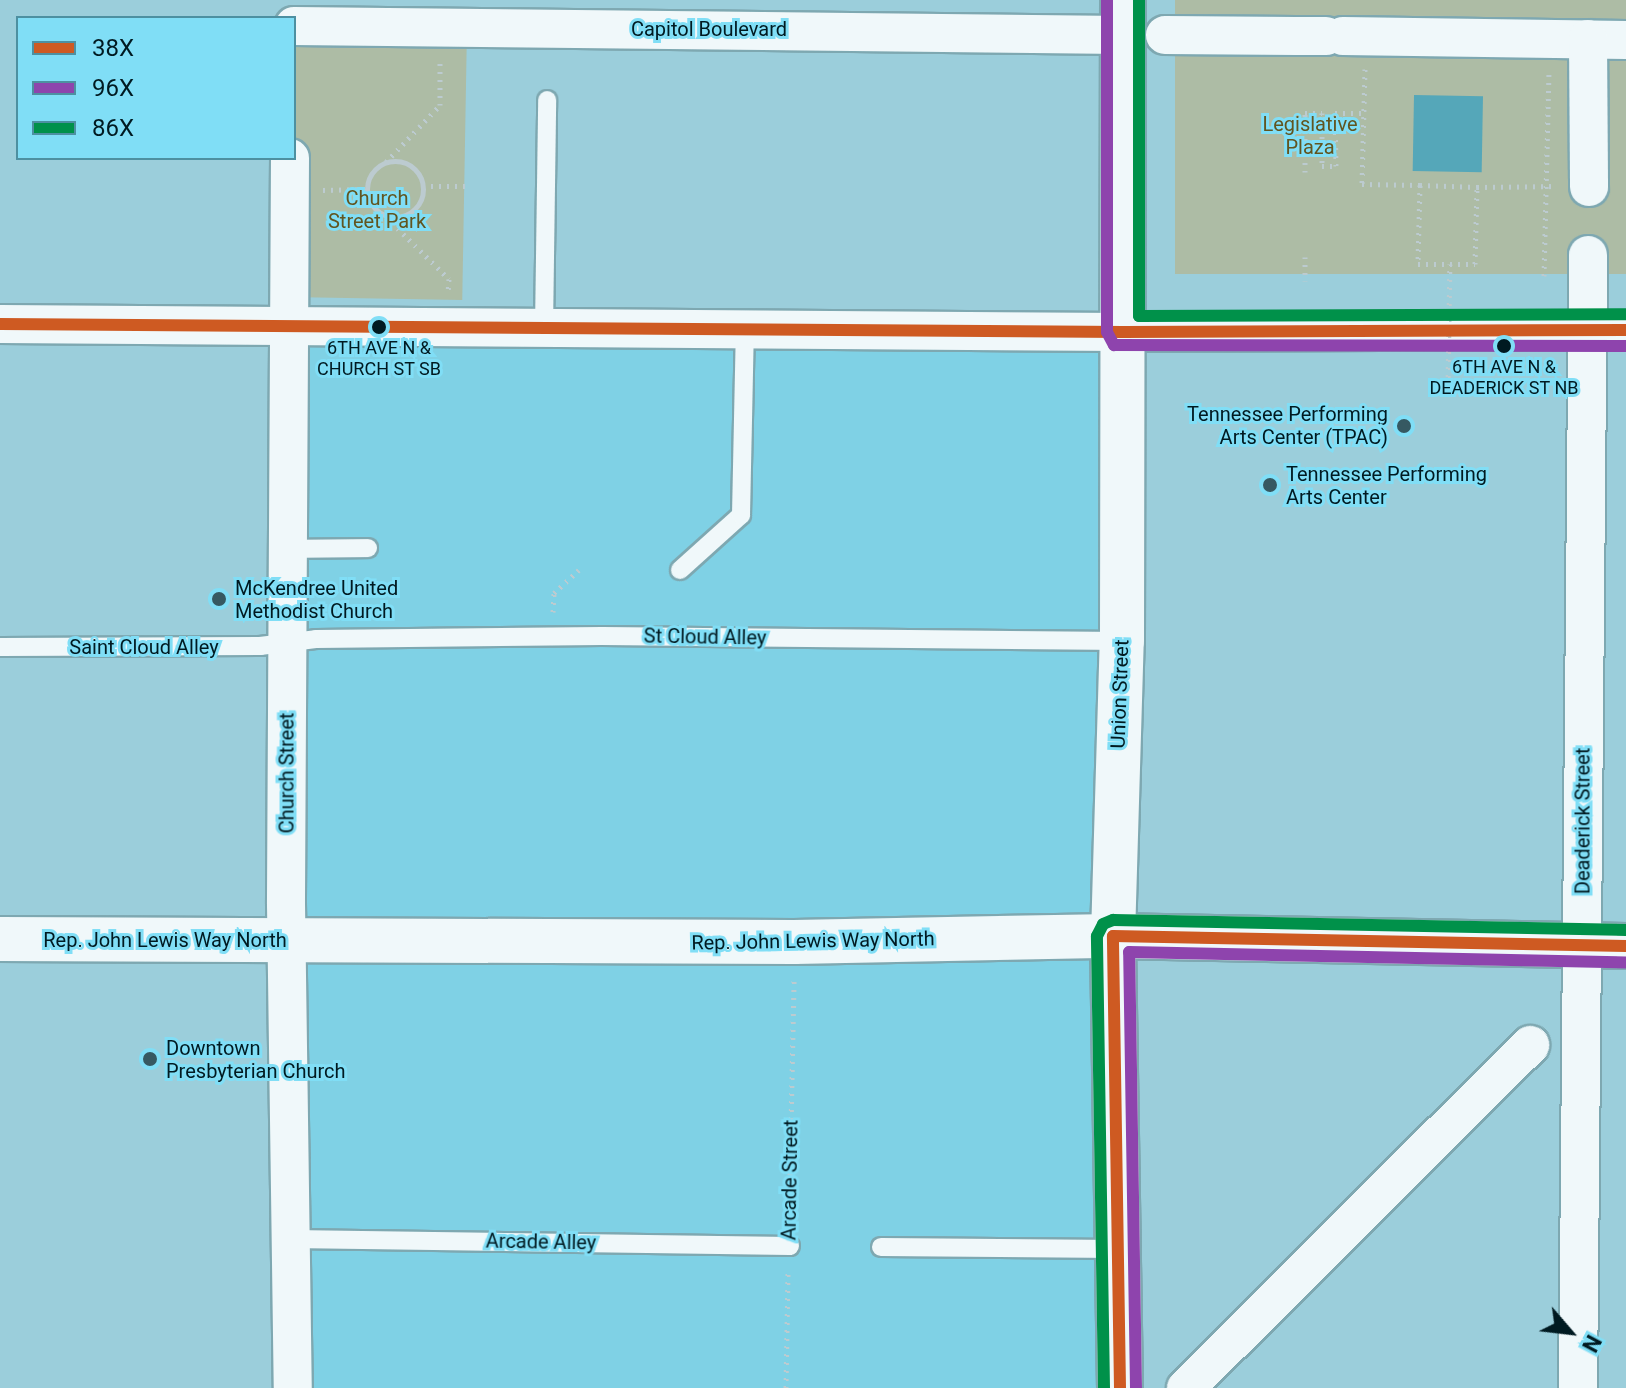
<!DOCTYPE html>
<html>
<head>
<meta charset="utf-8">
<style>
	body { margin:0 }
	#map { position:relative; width:1626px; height:1388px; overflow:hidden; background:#9bcedb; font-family:Roboto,sans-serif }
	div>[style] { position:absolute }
	.built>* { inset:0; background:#7fd1e5; transform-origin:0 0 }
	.green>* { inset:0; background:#adbca5; transform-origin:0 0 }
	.water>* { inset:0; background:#55a7b9; transform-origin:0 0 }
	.path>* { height:5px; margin-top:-2.5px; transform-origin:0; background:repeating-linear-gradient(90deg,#bccbd0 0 2px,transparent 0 8px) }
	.path>.ring { margin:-2.5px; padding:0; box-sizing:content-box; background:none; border:5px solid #bccbd0; border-radius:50% }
	.roads { filter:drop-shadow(2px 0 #7ea8b1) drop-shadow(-2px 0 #7ea8b1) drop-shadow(0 2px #7ea8b1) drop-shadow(0 -2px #7ea8b1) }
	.lane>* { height:18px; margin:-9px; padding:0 9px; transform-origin:9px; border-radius:9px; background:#f0f8fa }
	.street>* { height:38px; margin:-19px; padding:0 19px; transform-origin:19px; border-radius:19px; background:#f0f8fa }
	.secondary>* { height:44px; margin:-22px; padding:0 22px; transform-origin:22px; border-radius:22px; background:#f0f8fa }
	.path-bridge>* { height:5px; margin-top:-2.5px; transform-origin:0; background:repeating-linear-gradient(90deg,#bccbd0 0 2px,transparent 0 8px) }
	.bus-1>* { height:12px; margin:-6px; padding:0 6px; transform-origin:6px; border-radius:6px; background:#ce5a22 }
	.bus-2>* { height:12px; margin:-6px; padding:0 6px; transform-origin:6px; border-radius:6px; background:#8e44ad }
	.bus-3>* { height:12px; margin:-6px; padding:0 6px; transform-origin:6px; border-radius:6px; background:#00914a }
	.dots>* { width:22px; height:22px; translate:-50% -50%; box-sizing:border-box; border:4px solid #80def6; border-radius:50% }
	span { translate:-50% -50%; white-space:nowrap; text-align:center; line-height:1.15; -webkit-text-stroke:6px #80def6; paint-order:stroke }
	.bus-label { font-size:18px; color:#001a21 }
	.street-label { font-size:20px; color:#001a21 }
	.park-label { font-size:20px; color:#615520 }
	.poi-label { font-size:20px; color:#001a21 }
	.right { translate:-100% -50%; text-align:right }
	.left { translate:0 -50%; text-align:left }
	.legend { position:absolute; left:16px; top:16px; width:280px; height:144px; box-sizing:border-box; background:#80def6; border:2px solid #4d90a1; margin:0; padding:10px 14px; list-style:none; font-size:24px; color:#001a21 }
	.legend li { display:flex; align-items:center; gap:16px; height:40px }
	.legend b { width:40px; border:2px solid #4d90a1 }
	.north { position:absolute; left:1530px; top:1292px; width:80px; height:80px; -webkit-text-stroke:6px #80def6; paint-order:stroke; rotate:118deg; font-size:22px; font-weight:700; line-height:32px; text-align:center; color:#001a21 }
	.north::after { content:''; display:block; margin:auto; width:28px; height:36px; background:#001a21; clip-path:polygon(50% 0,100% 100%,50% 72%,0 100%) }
</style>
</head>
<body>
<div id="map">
	<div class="built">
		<i style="left:302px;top:346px;width:799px;height:1042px"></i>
	</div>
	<div class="green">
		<i style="left:1175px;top:0;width:451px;height:274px"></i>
		<i style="left:294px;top:26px;width:173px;height:271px;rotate:1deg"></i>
	</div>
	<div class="water">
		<i style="left:1414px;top:95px;width:69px;height:76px;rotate:1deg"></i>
	</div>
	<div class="path">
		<i style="left:1365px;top:69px;width:115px;rotate:91.5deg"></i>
		<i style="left:1362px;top:184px;width:58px;rotate:1deg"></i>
		<i style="left:1420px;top:185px;width:79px;rotate:91.5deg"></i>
		<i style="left:1418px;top:264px;width:57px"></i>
		<i style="left:1475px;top:264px;width:77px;rotate:-88.5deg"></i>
		<i style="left:1477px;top:187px;width:80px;rotate:-0.7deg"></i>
		<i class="ring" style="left:367px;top:161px;width:51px;height:51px"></i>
		<i style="left:386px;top:162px;width:79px;rotate:-46.5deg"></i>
		<i style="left:440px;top:105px;width:44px;rotate:-90deg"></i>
		<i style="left:1305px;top:172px;width:59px;rotate:-90deg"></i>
		<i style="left:1305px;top:113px;width:17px"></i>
		<i style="left:1322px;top:113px;width:53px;rotate:90deg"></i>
		<i style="left:1322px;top:166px;width:14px"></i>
		<i style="left:1336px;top:166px;width:53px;rotate:-91.1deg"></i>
		<i style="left:1335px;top:113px;width:29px"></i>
		<i style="left:1420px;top:185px;width:57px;rotate:2deg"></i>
		<i style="left:423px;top:186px;width:44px"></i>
		<i style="left:323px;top:190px;width:43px;rotate:-1.3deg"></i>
		<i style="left:386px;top:217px;width:88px;rotate:44.5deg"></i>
		<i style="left:449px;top:279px;width:13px;rotate:94deg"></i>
		<i style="left:1305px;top:257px;width:24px;rotate:90deg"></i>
		<i style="left:1544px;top:276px;width:203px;rotate:-88.6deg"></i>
		<i style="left:553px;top:612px;width:19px;rotate:-87deg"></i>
		<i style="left:554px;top:593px;width:34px;rotate:-43deg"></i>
		<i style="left:789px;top:1223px;width:246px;rotate:-88.8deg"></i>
		<i style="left:786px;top:1388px;width:119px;rotate:-89deg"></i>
	</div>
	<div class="roads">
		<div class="lane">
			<i style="left:544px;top:329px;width:229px;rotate:-89.2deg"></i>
			<i style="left:287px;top:549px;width:81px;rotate:-0.7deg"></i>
			<i style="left:680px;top:570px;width:82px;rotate:-42deg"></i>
			<i style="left:741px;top:515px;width:185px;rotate:-88.8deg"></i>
			<i style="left:0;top:647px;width:260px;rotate:-0.2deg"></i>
			<i style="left:260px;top:646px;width:56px;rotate:-7.1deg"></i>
			<i style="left:316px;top:639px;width:286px;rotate:-0.6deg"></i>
			<i style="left:602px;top:636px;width:520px;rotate:0.55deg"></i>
			<i style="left:291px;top:1239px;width:499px;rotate:0.8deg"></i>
			<i style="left:881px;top:1247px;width:237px;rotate:0.5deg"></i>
		</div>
		<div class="street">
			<i style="left:294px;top:26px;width:829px;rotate:0.62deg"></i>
			<i style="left:1165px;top:35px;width:161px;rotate:0.4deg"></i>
			<i style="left:1343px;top:36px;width:283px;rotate:0.8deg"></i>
			<i style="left:1588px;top:39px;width:148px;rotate:89.6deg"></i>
			<i style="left:290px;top:158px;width:746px;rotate:90.31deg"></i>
			<i style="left:286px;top:904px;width:484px;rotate:89.2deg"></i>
			<i style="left:0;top:324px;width:1123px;rotate:0.41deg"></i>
			<i style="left:1123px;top:332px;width:503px;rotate:-0.23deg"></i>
			<i style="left:1186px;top:1388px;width:486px;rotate:-44.9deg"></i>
			<i style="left:1578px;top:1388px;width:1133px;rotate:-89.49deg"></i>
		</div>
		<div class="secondary">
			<i style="left:0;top:939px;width:794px;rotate:0.22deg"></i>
			<i style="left:794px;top:942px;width:319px;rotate:-1.1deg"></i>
			<i style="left:1113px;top:936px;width:513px;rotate:1.12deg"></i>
			<i style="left:1120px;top:1388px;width:452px;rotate:-90.9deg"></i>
			<i style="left:1113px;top:936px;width:295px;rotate:-88.3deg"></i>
			<i style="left:1122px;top:641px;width:641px;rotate:-89.91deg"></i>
		</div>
	</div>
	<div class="path-bridge">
		<i style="left:1448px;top:385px;width:121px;rotate:-89.1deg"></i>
	</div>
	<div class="bus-1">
		<i style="left:0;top:324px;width:1123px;rotate:0.41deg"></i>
		<i style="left:1123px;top:332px;width:503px;rotate:-0.23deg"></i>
		<i style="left:1120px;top:1388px;width:452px;rotate:-90.9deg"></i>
		<i style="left:1113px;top:936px;width:513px;rotate:1.12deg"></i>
	</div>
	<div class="bus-2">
		<i style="left:1107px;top:0;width:332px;rotate:90deg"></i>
		<i style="left:1107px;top:332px;width:15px;rotate:62deg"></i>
		<i style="left:1114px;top:345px;width:512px;rotate:0.11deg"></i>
		<i style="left:1136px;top:1388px;width:436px;rotate:-90.9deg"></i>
		<i style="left:1129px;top:952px;width:497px;rotate:1.2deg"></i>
	</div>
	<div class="bus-3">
		<i style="left:1139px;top:0;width:316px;rotate:90deg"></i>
		<i style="left:1139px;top:316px;width:487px;rotate:-0.2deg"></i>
		<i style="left:1104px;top:1388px;width:452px;rotate:-90.9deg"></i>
		<i style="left:1097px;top:936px;width:13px;rotate:-63deg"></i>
		<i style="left:1103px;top:924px;width:11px;rotate:-22deg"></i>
		<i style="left:1113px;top:920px;width:513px;rotate:1.12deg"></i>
	</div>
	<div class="dots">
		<i style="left:379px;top:327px;background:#001a21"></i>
		<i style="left:1504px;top:346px;background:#001a21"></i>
		<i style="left:1404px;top:426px;background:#365962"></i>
		<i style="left:1270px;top:485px;background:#365962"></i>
		<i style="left:219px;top:599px;background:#365962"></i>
		<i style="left:150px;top:1059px;background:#365962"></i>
	</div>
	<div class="bus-label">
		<span style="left:379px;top:359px">6TH AVE N &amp;<br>CHURCH ST SB</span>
		<span style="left:1504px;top:378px">6TH AVE N &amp;<br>DEADERICK ST NB</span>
	</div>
	<div class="street-label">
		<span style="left:709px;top:29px">Capitol Boulevard</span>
		<span style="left:705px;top:637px;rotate:1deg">St Cloud Alley</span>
		<span style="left:144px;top:647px">Saint Cloud Alley</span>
		<span style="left:1120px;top:694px;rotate:-88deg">Union Street</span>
		<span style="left:287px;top:773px;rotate:-90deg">Church Street</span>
		<span style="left:1583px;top:821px;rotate:-90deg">Deaderick Street</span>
		<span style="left:165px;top:940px">Rep. John Lewis Way North</span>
		<span style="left:813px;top:941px;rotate:-1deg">Rep. John Lewis Way North</span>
		<span style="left:790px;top:1180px;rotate:-89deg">Arcade Street</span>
		<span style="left:541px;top:1242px;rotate:1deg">Arcade Alley</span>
	</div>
	<div class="park-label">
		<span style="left:1310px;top:136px">Legislative<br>Plaza</span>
		<span style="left:377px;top:210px">Church<br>Street Park</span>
	</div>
	<div class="poi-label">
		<span class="right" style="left:1388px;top:426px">Tennessee Performing<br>Arts Center (TPAC)</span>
		<span class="left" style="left:1286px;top:486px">Tennessee Performing<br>Arts Center</span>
		<span class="left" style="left:235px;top:600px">McKendree United<br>Methodist Church</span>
		<span class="left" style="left:166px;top:1060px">Downtown<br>Presbyterian Church</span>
	</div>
	<ul class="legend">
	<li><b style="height:10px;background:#ce5a22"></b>38X</li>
	<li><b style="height:10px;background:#8e44ad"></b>96X</li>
	<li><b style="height:10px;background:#00914a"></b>86X</li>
	</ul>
	<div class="north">N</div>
</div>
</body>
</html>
